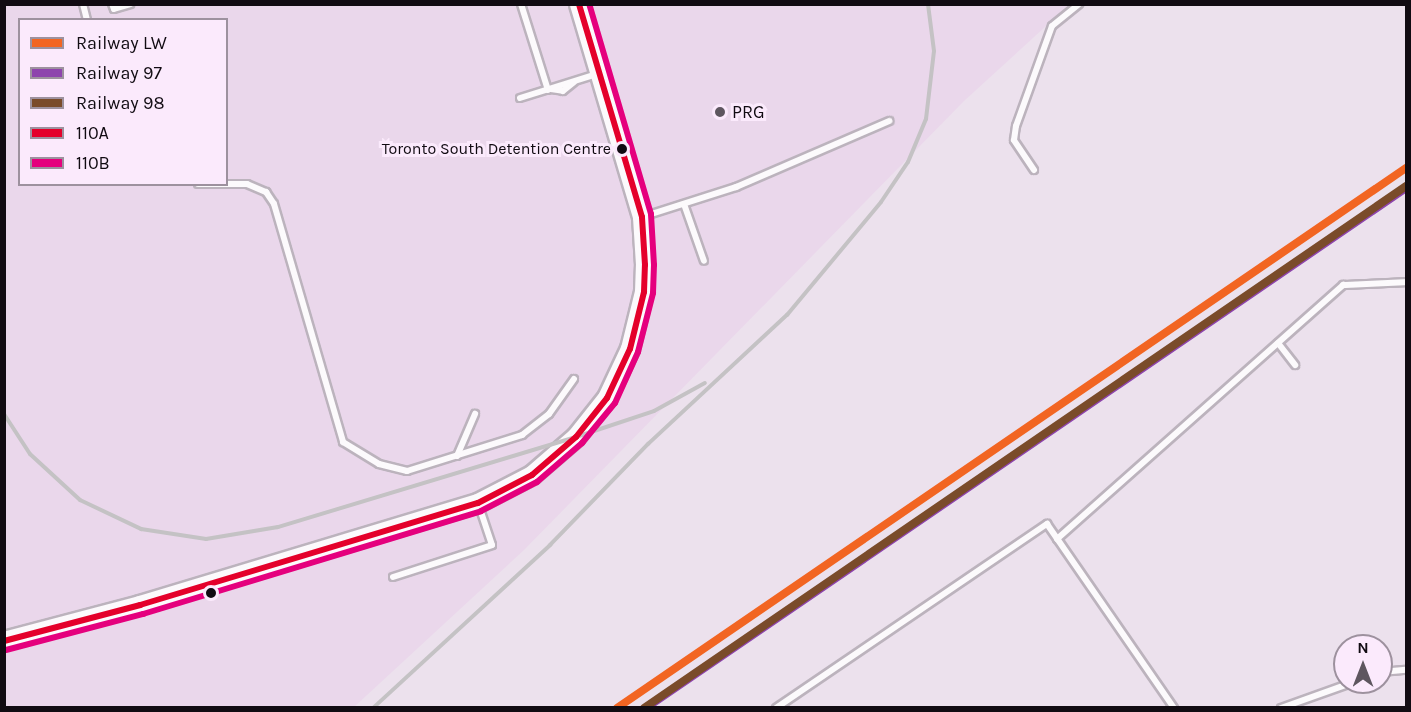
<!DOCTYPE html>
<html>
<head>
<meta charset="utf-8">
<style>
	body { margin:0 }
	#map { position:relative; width:1411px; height:712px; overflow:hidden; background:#ece1ed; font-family:Karla,sans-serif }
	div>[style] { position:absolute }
	.built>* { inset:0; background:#ead7eb }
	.roads { filter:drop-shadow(2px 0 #bcb3bd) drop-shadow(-2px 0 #bcb3bd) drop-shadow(0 2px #bcb3bd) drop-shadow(0 -2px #bcb3bd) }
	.lane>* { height:6px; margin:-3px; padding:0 3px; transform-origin:3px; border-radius:3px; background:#fcfafc }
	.secondary>* { height:18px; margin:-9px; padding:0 9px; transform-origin:9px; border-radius:9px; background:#fcfafc }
	.rail>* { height:4px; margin:-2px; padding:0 2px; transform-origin:2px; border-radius:2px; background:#c4c2c4 }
	.bus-1>* { height:6px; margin:-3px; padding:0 3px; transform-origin:3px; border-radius:3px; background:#e4002b }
	.bus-2>* { height:6px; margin:-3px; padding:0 3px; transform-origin:3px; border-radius:3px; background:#e5007d }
	.rail-1>* { height:8px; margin:-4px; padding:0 4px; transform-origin:4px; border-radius:4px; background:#f26522 }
	.rail-2>* { height:8px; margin:-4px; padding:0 4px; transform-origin:4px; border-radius:4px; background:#8e44ad }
	.rail-3>* { height:8px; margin:-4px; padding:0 4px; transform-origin:4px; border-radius:4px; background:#7a4b2a }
	.dots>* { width:16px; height:16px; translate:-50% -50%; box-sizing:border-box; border:3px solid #fbeafc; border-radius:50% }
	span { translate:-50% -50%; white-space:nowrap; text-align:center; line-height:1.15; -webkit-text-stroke:6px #fbeafc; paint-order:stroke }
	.bus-label { font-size:16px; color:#110b12 }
	.right { translate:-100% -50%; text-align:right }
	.poi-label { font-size:18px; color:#110b12 }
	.left { translate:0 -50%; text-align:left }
	.frame { position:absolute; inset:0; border:6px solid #110b12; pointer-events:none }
	.legend { position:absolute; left:18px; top:18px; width:210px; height:168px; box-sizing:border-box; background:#fbeafc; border:2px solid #9d919e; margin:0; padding:8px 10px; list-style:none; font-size:18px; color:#110b12 }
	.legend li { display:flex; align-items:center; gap:12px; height:30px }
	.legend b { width:30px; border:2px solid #9d919e }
	.north { position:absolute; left:1333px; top:634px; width:60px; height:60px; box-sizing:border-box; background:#fbeafc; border:2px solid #9d919e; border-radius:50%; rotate:0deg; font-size:16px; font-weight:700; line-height:24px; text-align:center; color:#110b12 }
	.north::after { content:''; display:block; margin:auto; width:21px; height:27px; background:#5e565f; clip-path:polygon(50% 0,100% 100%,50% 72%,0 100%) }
</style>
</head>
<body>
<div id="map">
	<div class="built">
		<i style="clip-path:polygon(evenodd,4px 5px,1069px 5px,964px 101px,524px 550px,353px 708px,5px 707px,4px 5px,20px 20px,226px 20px,226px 184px,20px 184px,20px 20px)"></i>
	</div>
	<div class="roads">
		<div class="lane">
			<i style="left:83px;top:4px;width:16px;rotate:76deg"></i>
			<i style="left:112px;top:4px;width:5px;rotate:68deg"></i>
			<i style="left:114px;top:9px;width:17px;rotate:-17deg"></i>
			<i style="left:521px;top:4px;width:90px;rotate:72.6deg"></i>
			<i style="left:551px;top:89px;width:12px;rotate:9deg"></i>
			<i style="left:563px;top:91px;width:14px;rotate:-39deg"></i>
			<i style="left:520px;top:98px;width:81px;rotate:-17.3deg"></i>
			<i style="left:1034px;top:170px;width:36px;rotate:-124deg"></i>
			<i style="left:1014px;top:140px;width:14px;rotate:-82deg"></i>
			<i style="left:1016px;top:126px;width:106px;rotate:-70.2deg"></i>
			<i style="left:1052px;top:26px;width:35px;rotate:-39deg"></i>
			<i style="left:198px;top:184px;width:49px"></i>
			<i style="left:247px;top:184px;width:21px;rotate:23deg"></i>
			<i style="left:266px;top:192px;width:14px;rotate:56deg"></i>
			<i style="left:274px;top:204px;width:248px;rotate:73.8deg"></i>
			<i style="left:343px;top:442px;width:42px;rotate:31.4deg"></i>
			<i style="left:379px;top:464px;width:29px;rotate:14deg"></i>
			<i style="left:407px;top:471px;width:121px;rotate:-17.4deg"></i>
			<i style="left:522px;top:435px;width:34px;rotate:-38deg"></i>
			<i style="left:549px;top:414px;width:43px;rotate:-54.5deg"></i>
			<i style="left:684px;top:204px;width:60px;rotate:70.7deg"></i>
			<i style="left:645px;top:216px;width:96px;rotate:-17.7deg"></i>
			<i style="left:736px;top:187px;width:167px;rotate:-23.3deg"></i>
			<i style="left:1278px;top:343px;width:28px;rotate:52deg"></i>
			<i style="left:457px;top:456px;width:46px;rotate:-66.8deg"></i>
			<i style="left:1057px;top:539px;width:383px;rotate:-41.6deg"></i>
			<i style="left:1343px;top:285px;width:63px;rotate:-2.7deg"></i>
			<i style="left:393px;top:577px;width:104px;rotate:-17.9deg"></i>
			<i style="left:492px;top:545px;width:41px;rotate:-108.4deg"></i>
			<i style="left:1381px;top:672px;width:25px;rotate:-5deg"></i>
			<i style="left:776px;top:708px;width:328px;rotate:-34.2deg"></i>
			<i style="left:1047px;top:524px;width:224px;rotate:55.4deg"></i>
			<i style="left:1281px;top:708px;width:77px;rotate:-19.6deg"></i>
		</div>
		<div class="secondary">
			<i style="left:4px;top:641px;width:141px;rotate:-14.8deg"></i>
			<i style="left:140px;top:605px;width:353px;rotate:-16.8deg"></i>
			<i style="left:478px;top:503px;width:61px;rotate:-27.4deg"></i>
			<i style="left:532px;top:475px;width:58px;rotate:-40.8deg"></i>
			<i style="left:576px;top:437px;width:50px;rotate:-51.5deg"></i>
			<i style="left:607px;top:398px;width:54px;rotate:-64.9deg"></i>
			<i style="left:630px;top:349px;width:59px;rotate:-76.2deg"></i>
			<i style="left:644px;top:292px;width:27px;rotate:-88deg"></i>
			<i style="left:645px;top:265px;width:48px;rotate:-93.6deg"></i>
			<i style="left:642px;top:217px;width:222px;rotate:-106.5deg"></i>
		</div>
	</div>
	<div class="rail">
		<i style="left:4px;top:414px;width:48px;rotate:57deg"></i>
		<i style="left:30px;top:454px;width:68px;rotate:42.6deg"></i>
		<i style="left:80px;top:500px;width:68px;rotate:25.4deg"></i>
		<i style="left:141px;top:529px;width:66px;rotate:8.7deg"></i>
		<i style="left:206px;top:539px;width:73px;rotate:-9.5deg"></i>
		<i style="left:278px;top:527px;width:311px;rotate:-16.8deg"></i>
		<i style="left:576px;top:437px;width:82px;rotate:-18.4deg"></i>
		<i style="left:654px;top:411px;width:58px;rotate:-28.8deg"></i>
		<i style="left:373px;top:708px;width:241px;rotate:-42.6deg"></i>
		<i style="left:550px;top:545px;width:141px;rotate:-45.9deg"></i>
		<i style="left:648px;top:444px;width:190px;rotate:-42.9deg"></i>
		<i style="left:787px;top:315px;width:147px;rotate:-50.2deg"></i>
		<i style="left:881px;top:202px;width:48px;rotate:-56deg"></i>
		<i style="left:908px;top:162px;width:47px;rotate:-67.3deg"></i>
		<i style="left:926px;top:119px;width:68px;rotate:-83.3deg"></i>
		<i style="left:934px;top:51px;width:47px;rotate:-97.3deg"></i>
	</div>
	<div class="bus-1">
		<i style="left:4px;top:641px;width:141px;rotate:-14.8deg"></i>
		<i style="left:140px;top:605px;width:353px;rotate:-16.8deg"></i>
		<i style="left:478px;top:503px;width:61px;rotate:-27.4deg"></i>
		<i style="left:532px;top:475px;width:58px;rotate:-40.8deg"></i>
		<i style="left:576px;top:437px;width:50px;rotate:-51.5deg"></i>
		<i style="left:607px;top:398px;width:54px;rotate:-64.9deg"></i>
		<i style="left:630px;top:349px;width:59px;rotate:-76.2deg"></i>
		<i style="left:644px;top:292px;width:27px;rotate:-88deg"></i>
		<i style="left:645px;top:265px;width:48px;rotate:-93.6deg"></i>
		<i style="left:642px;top:217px;width:222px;rotate:-106.5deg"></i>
	</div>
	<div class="bus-2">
		<i style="left:6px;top:650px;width:142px;rotate:-14.7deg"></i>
		<i style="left:143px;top:614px;width:353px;rotate:-16.9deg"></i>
		<i style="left:481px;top:511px;width:63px;rotate:-27.4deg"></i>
		<i style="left:537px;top:482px;width:60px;rotate:-40.9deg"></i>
		<i style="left:582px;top:443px;width:52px;rotate:-50.5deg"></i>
		<i style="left:615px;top:403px;width:56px;rotate:-65.7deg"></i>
		<i style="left:638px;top:352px;width:61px;rotate:-75.7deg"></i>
		<i style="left:653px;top:293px;width:28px;rotate:-88deg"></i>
		<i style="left:654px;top:265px;width:51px;rotate:-93.4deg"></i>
		<i style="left:651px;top:214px;width:219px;rotate:-106.4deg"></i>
	</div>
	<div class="rail-1">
		<i style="left:617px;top:708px;width:956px;rotate:-34.39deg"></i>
	</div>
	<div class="rail-2">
		<i style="left:646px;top:708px;width:921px;rotate:-34.38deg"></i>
	</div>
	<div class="rail-3">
		<i style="left:644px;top:708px;width:924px;rotate:-34.41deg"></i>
	</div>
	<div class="dots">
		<i style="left:720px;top:112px;background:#5e565f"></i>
		<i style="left:622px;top:149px;background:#110b12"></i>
		<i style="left:211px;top:593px;background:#110b12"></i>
	</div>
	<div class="bus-label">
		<span class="right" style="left:611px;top:149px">Toronto South Detention Centre</span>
	</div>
	<div class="poi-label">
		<span class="left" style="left:732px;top:112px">PRG</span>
	</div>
	<div class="frame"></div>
	<ul class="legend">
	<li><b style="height:8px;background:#f26522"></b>Railway LW</li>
	<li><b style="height:8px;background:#8e44ad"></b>Railway 97</li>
	<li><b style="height:8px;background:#7a4b2a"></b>Railway 98</li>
	<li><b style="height:8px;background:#e4002b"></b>110A</li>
	<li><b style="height:8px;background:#e5007d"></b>110B</li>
	</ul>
	<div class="north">N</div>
</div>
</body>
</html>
